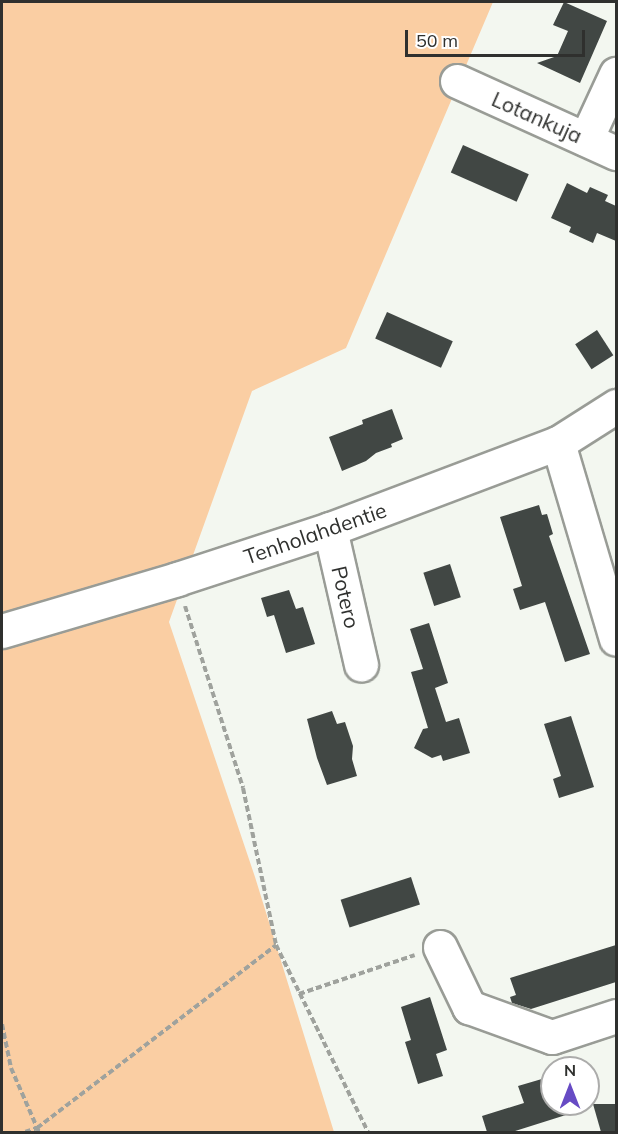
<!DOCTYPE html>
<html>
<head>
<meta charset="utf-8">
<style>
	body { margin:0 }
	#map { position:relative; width:618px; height:1134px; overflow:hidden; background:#f3f7f0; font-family:Mulish,sans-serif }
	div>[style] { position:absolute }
	.green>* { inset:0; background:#facea3 }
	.building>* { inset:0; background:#414744; transform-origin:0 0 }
	.path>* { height:4px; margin-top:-2px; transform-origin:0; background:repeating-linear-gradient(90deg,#9fa29d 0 6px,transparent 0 9px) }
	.roads { filter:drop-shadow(2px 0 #999c96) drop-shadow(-2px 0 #999c96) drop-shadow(0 2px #999c96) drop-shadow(0 -2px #999c96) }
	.minor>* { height:33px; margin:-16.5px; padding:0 16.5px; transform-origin:16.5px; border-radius:16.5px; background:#fff }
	span { translate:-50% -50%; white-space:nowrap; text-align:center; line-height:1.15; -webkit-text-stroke:6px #fff; paint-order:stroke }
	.street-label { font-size:21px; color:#2f302e }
	.frame { position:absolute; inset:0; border:3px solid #2f302e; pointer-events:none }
	.north { position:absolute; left:540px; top:1056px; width:60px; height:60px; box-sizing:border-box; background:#fff; border:2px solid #acacab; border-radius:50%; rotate:0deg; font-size:16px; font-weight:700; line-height:24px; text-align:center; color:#2f302e }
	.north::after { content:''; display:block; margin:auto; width:21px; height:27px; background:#674bc4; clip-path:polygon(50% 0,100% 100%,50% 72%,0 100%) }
	.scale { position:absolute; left:405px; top:30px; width:180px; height:27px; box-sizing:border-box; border:3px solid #2f302e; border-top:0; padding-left:8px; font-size:18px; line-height:21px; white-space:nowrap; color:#2f302e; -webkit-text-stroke:4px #fff; paint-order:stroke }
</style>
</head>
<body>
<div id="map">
	<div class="green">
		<i style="clip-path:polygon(2px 2px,493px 2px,346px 348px,252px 391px,169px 622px,255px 877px,334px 1132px,2px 1132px)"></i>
	</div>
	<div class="building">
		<i style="clip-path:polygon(564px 2px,607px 21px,580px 83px,537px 63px,557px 56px,568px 31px,553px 25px)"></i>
		<i style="left:463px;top:145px;width:72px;height:30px;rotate:24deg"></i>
		<i style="clip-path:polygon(567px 183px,587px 193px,590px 187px,608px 195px,605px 201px,616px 206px,616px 241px,597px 233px,593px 243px,569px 232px,571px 227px,551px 218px)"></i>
		<i style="left:387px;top:312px;width:72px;height:29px;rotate:24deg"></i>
		<i style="left:597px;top:330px;width:30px;height:26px;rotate:57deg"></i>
		<i style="clip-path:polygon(392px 409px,403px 439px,391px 444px,392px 447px,376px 453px,366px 461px,342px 471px,329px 437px,363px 424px,362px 420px)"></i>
		<i style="clip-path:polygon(539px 505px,542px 515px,547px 514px,553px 534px,549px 536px,590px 654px,565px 662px,545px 602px,520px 610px,513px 589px,522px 586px,500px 517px)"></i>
		<i style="left:450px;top:564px;width:35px;height:28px;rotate:72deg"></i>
		<i style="clip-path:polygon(289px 590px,296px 609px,303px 607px,315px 644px,286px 653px,274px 615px,267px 617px,261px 598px)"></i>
		<i style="clip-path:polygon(429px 623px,448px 683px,435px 688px,446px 722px,459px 718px,470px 753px,443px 761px,441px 755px,432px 758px,414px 748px,423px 729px,428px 728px,411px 672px,423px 669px,410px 629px)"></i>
		<i style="clip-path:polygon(332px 711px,337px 724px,345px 722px,353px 746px,352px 759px,357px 776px,327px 785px,317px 758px,307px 719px)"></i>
		<i style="clip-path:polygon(571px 716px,594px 787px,559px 798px,553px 779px,561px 776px,544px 724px)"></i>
		<i style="left:411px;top:877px;width:29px;height:74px;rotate:72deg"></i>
		<i style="clip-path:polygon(616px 945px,616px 982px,531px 1009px,512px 1003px,510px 997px,516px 995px,510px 978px)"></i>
		<i style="clip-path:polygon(430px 997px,447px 1050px,436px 1054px,443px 1076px,418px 1084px,405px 1042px,411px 1040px,401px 1007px)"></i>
		<i style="clip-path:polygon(552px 1076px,552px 1104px,587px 1104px,588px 1108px,512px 1132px,487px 1132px,482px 1116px,524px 1103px,518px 1086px)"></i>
		<i style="clip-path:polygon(593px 1104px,616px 1104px,616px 1132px,601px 1132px)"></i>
	</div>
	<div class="path">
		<i style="left:185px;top:606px;width:191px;rotate:72.3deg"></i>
		<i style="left:243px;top:788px;width:160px;rotate:78.1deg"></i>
		<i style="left:276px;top:945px;width:208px;rotate:63.8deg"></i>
		<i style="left:299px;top:994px;width:122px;rotate:-18.6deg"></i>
		<i style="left:2px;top:1024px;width:45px;rotate:78.4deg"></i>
		<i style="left:11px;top:1068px;width:70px;rotate:66.4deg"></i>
		<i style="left:25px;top:1132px;width:13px;rotate:-18deg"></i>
		<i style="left:37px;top:1128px;width:301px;rotate:-37.4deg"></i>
	</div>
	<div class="roads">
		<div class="minor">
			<i style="left:457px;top:81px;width:175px;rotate:24.4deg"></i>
			<i style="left:586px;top:139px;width:72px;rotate:-65.2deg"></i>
			<i style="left:558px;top:443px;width:204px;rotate:73.5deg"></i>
			<i style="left:330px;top:529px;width:139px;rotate:77.1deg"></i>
			<i style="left:2px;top:631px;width:183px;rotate:-16.5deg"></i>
			<i style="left:177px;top:579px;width:161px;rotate:-18.1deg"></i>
			<i style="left:330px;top:529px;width:244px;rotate:-20.7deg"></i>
			<i style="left:558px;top:443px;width:69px;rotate:-32.5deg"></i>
			<i style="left:440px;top:947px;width:67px;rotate:64.2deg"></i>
			<i style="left:469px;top:1007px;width:88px;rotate:19.9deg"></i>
			<i style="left:552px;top:1037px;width:67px;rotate:-18.2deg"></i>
		</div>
	</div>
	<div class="street-label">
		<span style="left:537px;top:117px;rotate:24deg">Lotankuja</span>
		<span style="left:315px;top:533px;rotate:-19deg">Tenholahdentie</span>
		<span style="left:346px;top:597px;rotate:77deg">Potero</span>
	</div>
	<div class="frame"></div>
	<div class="north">N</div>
	<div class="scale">50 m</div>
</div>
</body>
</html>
